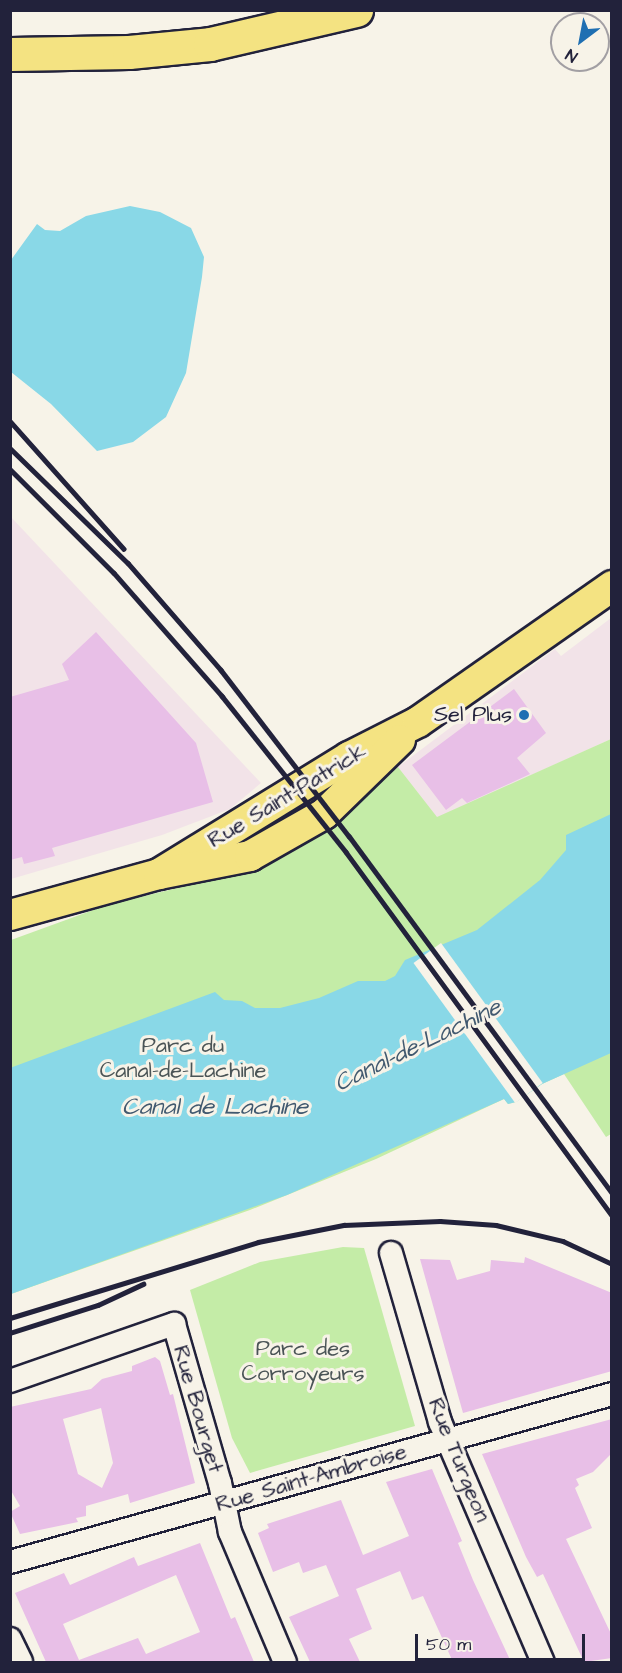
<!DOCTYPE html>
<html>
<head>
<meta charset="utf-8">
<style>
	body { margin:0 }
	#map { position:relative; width:622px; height:1673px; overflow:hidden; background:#f7f3e8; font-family:"Architects Daughter",sans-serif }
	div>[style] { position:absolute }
	.built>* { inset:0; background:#f2e3e8 }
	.green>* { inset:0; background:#c4eca7 }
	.water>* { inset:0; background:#89d8e7 }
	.pier>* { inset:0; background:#f7f3e8; transform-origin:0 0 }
	.building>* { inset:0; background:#e8bfe7 }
	.roads { filter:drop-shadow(2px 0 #22223b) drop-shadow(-2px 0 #22223b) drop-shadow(0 2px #22223b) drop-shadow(0 -2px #22223b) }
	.minor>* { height:22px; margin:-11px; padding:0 11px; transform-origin:11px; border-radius:11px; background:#f7f3e8 }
	.major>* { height:30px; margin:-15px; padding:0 15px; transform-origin:15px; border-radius:15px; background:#f4e382 }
	.highway>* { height:33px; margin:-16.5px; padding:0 16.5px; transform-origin:16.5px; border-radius:16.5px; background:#f4e382 }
	.rail>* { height:4.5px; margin:-2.25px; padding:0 2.25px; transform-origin:2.25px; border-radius:2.25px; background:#22223b }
	.dots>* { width:16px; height:16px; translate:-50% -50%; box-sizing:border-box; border:3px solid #f7f3e8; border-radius:50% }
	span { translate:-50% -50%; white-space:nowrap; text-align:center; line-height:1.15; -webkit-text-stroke:6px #f7f3e8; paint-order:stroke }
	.poi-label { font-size:22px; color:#22223b }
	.right { translate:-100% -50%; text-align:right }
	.street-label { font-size:22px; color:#22223b }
	.park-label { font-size:22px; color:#4a5456 }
	.water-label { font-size:24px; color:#41596f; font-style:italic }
	.frame { position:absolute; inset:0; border:12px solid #22223b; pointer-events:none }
	.north { position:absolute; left:550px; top:12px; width:60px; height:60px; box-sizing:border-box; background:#f7f3e8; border:2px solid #a29fa3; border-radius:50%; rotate:212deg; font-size:16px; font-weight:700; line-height:24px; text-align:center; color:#22223b }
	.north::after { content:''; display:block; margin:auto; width:21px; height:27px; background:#1f6fb2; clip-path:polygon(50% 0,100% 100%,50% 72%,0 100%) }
	.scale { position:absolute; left:415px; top:1634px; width:170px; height:27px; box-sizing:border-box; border:3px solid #22223b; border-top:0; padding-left:8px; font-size:18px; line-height:21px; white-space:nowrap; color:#22223b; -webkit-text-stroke:4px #f7f3e8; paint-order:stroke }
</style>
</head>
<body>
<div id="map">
	<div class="built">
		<i style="clip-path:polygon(10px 516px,261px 783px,230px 809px,162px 835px,11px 879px)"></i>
		<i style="clip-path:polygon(611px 618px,611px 739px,437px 818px,398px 767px,555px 649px,561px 656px)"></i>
	</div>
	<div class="green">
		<i style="clip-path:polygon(611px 739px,611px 1134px,606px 1137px,564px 1074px,542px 1084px,516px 1102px,508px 1104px,504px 1099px,376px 1159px,250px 1210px,11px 1294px,11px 940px,107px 905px,244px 872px,347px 806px,398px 767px,437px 817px)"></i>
		<i style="clip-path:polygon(343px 1247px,364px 1248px,415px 1426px,250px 1473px,232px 1438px,190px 1290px,260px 1262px)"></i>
	</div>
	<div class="water">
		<i style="clip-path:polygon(130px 206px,160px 212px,191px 228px,204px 257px,202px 277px,186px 373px,166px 417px,133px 442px,97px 451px,51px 404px,11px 372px,11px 260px,37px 224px,45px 230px,60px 231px,86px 216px)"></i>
		<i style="clip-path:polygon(611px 814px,611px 1053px,542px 1084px,516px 1102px,508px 1104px,504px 1099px,287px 1195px,11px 1294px,10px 1068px,215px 992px,224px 1000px,242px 1001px,255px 1008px,280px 1008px,319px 998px,358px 981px,385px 981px,395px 976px,405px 960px,477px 930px,540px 880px,566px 850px,566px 835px)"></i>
	</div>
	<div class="pier">
		<i style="left:441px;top:943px;width:173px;height:34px;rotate:54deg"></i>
	</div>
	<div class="building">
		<i style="clip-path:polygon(96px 632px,196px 743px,213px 802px,52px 848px,55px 856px,24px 864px,22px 857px,10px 860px,10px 697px,69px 680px,62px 664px)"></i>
		<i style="clip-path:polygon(514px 689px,546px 733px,517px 758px,530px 774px,467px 803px,462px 798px,446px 810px,412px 765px)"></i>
		<i style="clip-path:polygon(525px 1257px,612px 1293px,612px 1371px,463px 1413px,420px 1259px,450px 1260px,457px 1280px,490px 1271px,491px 1260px,524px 1263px)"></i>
		<i style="clip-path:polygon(evenodd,155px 1357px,160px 1361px,170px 1395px,173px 1394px,195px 1483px,130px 1503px,128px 1494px,86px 1506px,86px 1516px,76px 1518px,78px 1522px,20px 1534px,10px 1512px,20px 1506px,10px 1489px,10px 1407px,91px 1389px,102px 1379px,132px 1371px,132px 1366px,155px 1357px,101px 1408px,113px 1463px,102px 1488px,78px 1474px,63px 1419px,101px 1408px)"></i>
		<i style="clip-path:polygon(612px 1419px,612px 1453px,593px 1472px,576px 1479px,579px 1485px,575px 1488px,592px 1528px,566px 1539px,612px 1636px,612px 1658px,584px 1662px,543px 1574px,537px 1577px,526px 1557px,482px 1454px)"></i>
		<i style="clip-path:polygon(432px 1469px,462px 1541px,458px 1543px,473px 1580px,511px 1662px,453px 1662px,423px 1596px,412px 1600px,400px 1571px,356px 1589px,372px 1629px,349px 1639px,360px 1662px,310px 1662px,289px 1617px,339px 1596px,326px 1565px,303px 1573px,299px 1562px,273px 1572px,258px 1533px,269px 1528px,267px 1524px,341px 1500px,363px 1555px,409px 1536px,386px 1482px)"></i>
		<i style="clip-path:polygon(evenodd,200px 1543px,231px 1619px,235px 1617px,254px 1662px,46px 1662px,15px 1593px,64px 1573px,70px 1585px,134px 1557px,138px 1566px,200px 1543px,176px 1575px,200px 1632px,146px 1654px,138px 1638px,79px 1660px,63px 1624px,176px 1575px)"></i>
	</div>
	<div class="roads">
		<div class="minor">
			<i style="left:391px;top:1253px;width:176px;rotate:73.8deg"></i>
			<i style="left:440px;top:1422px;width:261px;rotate:66.8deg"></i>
			<i style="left:10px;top:1381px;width:174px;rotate:-19.2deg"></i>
			<i style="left:174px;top:1324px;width:166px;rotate:73.9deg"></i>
			<i style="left:220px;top:1483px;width:50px;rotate:78.5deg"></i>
			<i style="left:230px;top:1532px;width:141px;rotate:67.1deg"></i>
			<i style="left:10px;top:1562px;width:625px;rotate:-15.59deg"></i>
			<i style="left:10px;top:1639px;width:25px;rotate:64deg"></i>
		</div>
		<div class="major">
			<i style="left:159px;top:874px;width:223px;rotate:-31.6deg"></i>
			<i style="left:349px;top:757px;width:77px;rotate:-26.9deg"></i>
			<i style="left:418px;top:722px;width:237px;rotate:-35deg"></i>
			<i style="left:10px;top:915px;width:155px;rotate:-15.4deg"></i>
			<i style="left:159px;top:874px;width:93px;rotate:-11.2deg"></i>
			<i style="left:250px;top:856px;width:85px;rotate:-29.6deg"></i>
			<i style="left:324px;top:814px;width:106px;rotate:-44.2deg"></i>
		</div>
		<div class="highway">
			<i style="left:10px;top:54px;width:119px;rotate:-1deg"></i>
			<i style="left:129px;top:52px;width:81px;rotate:-5.6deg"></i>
			<i style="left:210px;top:44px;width:150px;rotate:-13.1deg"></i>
		</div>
	</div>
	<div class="rail">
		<i style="left:10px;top:421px;width:171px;rotate:48.3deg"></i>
		<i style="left:10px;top:448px;width:165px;rotate:44.3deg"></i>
		<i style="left:128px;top:563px;width:142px;rotate:49deg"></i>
		<i style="left:221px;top:670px;width:210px;rotate:52.4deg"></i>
		<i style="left:349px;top:836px;width:443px;rotate:53.6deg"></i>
		<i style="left:10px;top:469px;width:147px;rotate:45deg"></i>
		<i style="left:114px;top:573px;width:164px;rotate:48.7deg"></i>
		<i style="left:222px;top:696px;width:199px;rotate:51.5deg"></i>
		<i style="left:346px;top:852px;width:451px;rotate:53.8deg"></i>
		<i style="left:10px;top:1318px;width:259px;rotate:-17deg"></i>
		<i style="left:258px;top:1242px;width:88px;rotate:-11.2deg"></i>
		<i style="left:344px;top:1225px;width:96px;rotate:-2.4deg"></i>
		<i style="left:440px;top:1221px;width:56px;rotate:4.1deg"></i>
		<i style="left:496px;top:1225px;width:69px;rotate:13.4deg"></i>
		<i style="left:563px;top:1241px;width:54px;rotate:25.1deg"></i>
		<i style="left:10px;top:1333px;width:92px;rotate:-17.7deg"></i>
		<i style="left:98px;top:1305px;width:50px;rotate:-25deg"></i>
	</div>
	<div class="dots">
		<i style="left:524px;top:715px;background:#1f6fb2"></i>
	</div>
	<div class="poi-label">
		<span class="right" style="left:512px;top:715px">Sel Plus</span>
	</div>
	<div class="street-label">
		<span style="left:287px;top:796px;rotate:-31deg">Rue Saint-Patrick</span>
		<span style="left:198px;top:1409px;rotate:74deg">Rue Bourget</span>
		<span style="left:459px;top:1460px;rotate:68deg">Rue Turgeon</span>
		<span style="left:311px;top:1478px;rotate:-16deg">Rue Saint-Ambroise</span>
	</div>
	<div class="park-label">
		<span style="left:183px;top:1058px">Parc du<br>Canal-de-Lachine</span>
		<span style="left:303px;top:1361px">Parc des<br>Corroyeurs</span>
	</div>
	<div class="water-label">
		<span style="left:418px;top:1046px;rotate:-26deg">Canal-de-Lachine</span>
		<span style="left:215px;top:1108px">Canal de Lachine</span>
	</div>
	<div class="frame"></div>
	<div class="north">N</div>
	<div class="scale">50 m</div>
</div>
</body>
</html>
